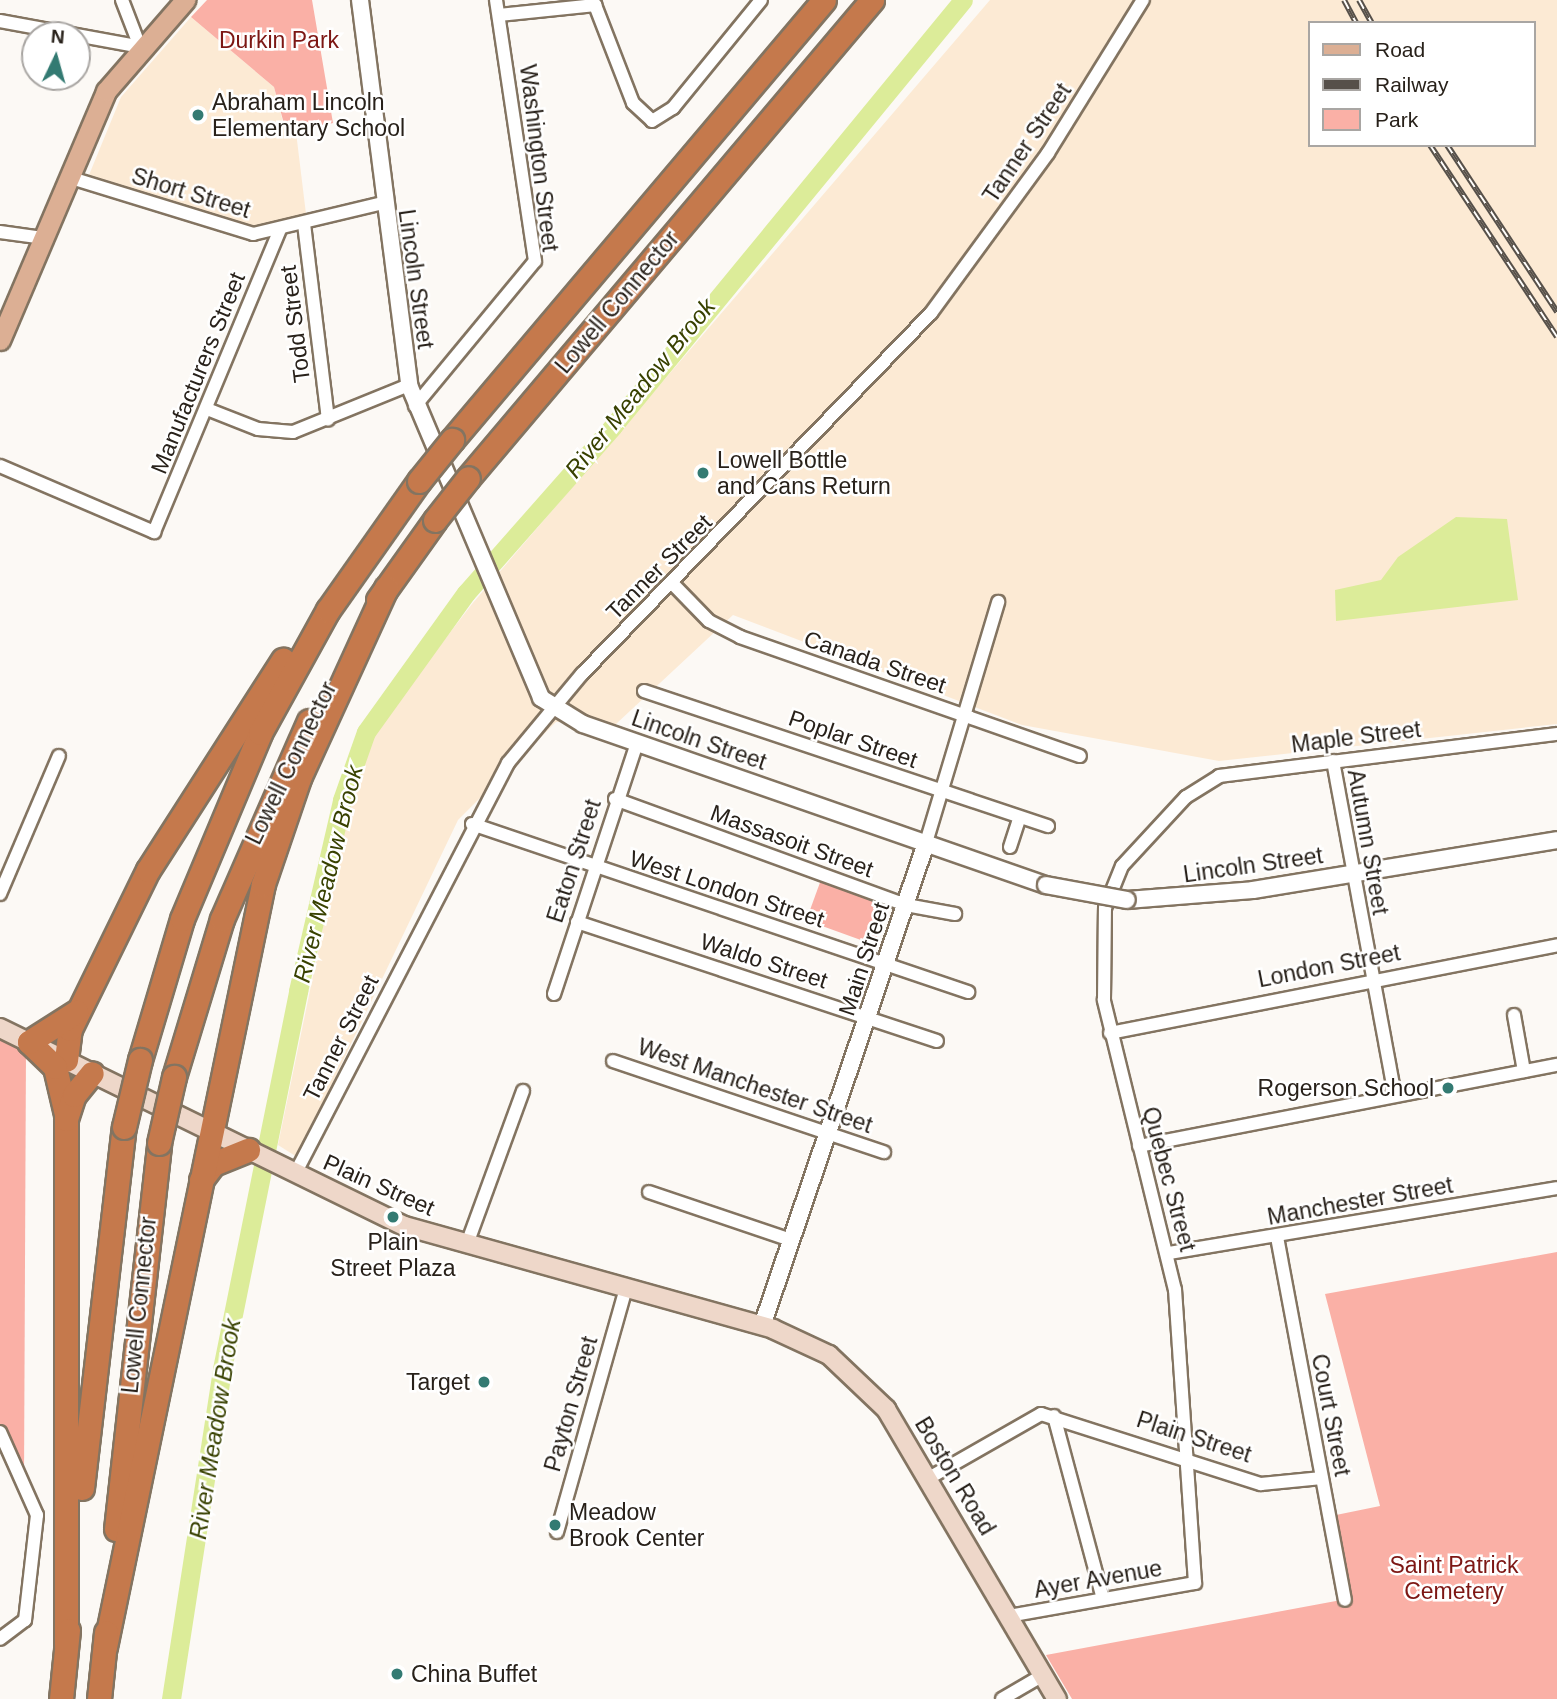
<!DOCTYPE html>
<html>
<head>
<meta charset="utf-8">
<style>
	body { margin:0 }
	#map { position:relative; width:1557px; height:1699px; overflow:hidden; background:#fcf9f5; font-family:Arial,sans-serif }
	div>[style] { position:absolute }
	.built>* { inset:0; background:#fcead4 }
	.green>* { inset:0; background:#fab0a6; transform-origin:0 0 }
	.water>* { inset:0; background:#dcec99 }
	.river>* { height:19px; margin:-9.5px; padding:0 9.5px; transform-origin:9.5px; border-radius:9.5px; background:#dcec99 }
	.roads { filter:drop-shadow(2px 0 #837461) drop-shadow(-2px 0 #837461) drop-shadow(0 2px #837461) drop-shadow(0 -2px #837461) }
	.minor>* { height:12px; margin:-6px; padding:0 6px; transform-origin:6px; border-radius:6px; background:#fff }
	.tertiary>* { height:16px; margin:-8px; padding:0 8px; transform-origin:8px; border-radius:8px; background:#fff }
	.secondary>* { height:18px; margin:-9px; padding:0 9px; transform-origin:9px; border-radius:9px; background:#eed7c9 }
	.primary>* { height:19px; margin:-9.5px; padding:0 9.5px; transform-origin:9.5px; border-radius:9.5px; background:#dcaf94 }
	.motorway>* { height:23px; margin:-11.5px; padding:0 11.5px; transform-origin:11.5px; border-radius:11.5px; background:#c5794c }
	.rail>* { height:6px; margin-top:-3px; transform-origin:0; background:repeating-linear-gradient(90deg,#fff 0 10px,#56504a 0 20px); box-sizing:border-box; border-block:2px solid #56504a }
	.bridges { filter:drop-shadow(2px 0 #837461) drop-shadow(-2px 0 #837461) drop-shadow(0 2px #837461) drop-shadow(0 -2px #837461) }
	.tertiary-bridge>* { height:16px; margin:-8px; padding:0 8px; transform-origin:8px; border-radius:8px; background:#fff }
	.motorway-bridge>* { height:23px; margin:-11.5px; padding:0 11.5px; transform-origin:11.5px; border-radius:11.5px; background:#c5794c }
	.dots>* { width:19px; height:19px; translate:-50% -50%; box-sizing:border-box; border:4px solid #fff; border-radius:50% }
	span { translate:-50% -50%; white-space:nowrap; text-align:center; line-height:1.15; -webkit-text-stroke:5px #fff; paint-order:stroke }
	.park-label { font-size:23px; color:#7d1714 }
	.poi-label { font-size:23px; color:#28211a }
	.left { translate:0 -50%; text-align:left }
	.right { translate:-100% -50%; text-align:right }
	.street-label { font-size:23px; color:#28211a }
	.water-label { font-size:24px; color:#384100; font-style:italic }
	.legend { position:absolute; left:1308px; top:21px; width:228px; height:126px; box-sizing:border-box; background:#fff; border:2px solid #a9a6a3; margin:0; padding:9px 12px; list-style:none; font-size:21px; color:#28211a }
	.legend li { display:flex; align-items:center; gap:14px; height:35px }
	.legend b { width:35px; border:2px solid #a9a6a3 }
	.north { position:absolute; left:21px; top:21px; width:70px; height:70px; box-sizing:border-box; background:#fff; border:2px solid #a9a6a3; border-radius:50%; rotate:5deg; font-size:19px; font-weight:700; line-height:28px; text-align:center; color:#28211a }
	.north::after { content:''; display:block; margin:auto; width:24px; height:32px; background:#337a72; clip-path:polygon(50% 0,100% 100%,50% 72%,0 100%) }
</style>
</head>
<body>
<div id="map">
	<div class="built">
		<i style="clip-path:polygon(evenodd,990px 0,1557px 0,1557px 724px,1219px 761px,1022px 725px,733px 615px,616px 724px,556px 722px,458px 820px,297px 1157px,278px 1145px,349px 802px,375px 730px,472px 604px,990px 0,1310px 23px,1534px 23px,1534px 145px,1310px 145px,1310px 23px)"></i>
		<i style="clip-path:polygon(191px 17px,274px 87px,286px 134px,296px 132px,306px 214px,255px 227px,89px 175px,121px 97px)"></i>
	</div>
	<div class="green">
		<i style="clip-path:polygon(207px 0,312px 0,333px 123px,287px 135px,274px 87px,191px 17px)"></i>
		<i style="left:822px;top:877px;width:72px;height:46px;rotate:20deg"></i>
		<i style="clip-path:polygon(0 1028px,26px 1048px,24px 1481px,0 1432px)"></i>
		<i style="clip-path:polygon(1557px 1252px,1557px 1699px,1072px 1699px,1046px 1655px,1352px 1598px,1336px 1515px,1380px 1506px,1325px 1294px)"></i>
	</div>
	<div class="water">
		<i style="clip-path:polygon(1456px 517px,1507px 519px,1518px 600px,1336px 621px,1335px 590px,1381px 580px,1398px 557px)"></i>
	</div>
	<div class="river">
		<i style="left:171px;top:1699px;width:334px;rotate:-81.2deg"></i>
		<i style="left:222px;top:1369px;width:386px;rotate:-78.6deg"></i>
		<i style="left:298px;top:991px;width:196px;rotate:-77deg"></i>
		<i style="left:342px;top:800px;width:72px;rotate:-70.6deg"></i>
		<i style="left:366px;top:732px;width:171px;rotate:-54.3deg"></i>
		<i style="left:466px;top:593px;width:222px;rotate:-48.6deg"></i>
		<i style="left:613px;top:426px;width:551px;rotate:-50.59deg"></i>
	</div>
	<div class="roads">
		<div class="minor">
			<i style="left:122px;top:0;width:47px;rotate:68.9deg"></i>
			<i style="left:499px;top:15px;width:97px;rotate:-5.9deg"></i>
			<i style="left:595px;top:5px;width:105px;rotate:68.8deg"></i>
			<i style="left:633px;top:103px;width:26px;rotate:43deg"></i>
			<i style="left:652px;top:121px;width:25px;rotate:-32deg"></i>
			<i style="left:673px;top:108px;width:139px;rotate:-50.8deg"></i>
			<i style="left:0;top:21px;width:144px;rotate:10.4deg"></i>
			<i style="left:68px;top:177px;width:194px;rotate:17.1deg"></i>
			<i style="left:253px;top:234px;width:134px;rotate:-13.4deg"></i>
			<i style="left:304px;top:224px;width:197px;rotate:83deg"></i>
			<i style="left:0;top:232px;width:43px;rotate:7.9deg"></i>
			<i style="left:415px;top:406px;width:188px;rotate:-50.4deg"></i>
			<i style="left:535px;top:261px;width:264px;rotate:-98.5deg"></i>
			<i style="left:207px;top:409px;width:55px;rotate:21.4deg"></i>
			<i style="left:258px;top:429px;width:35px;rotate:5deg"></i>
			<i style="left:293px;top:432px;width:125px;rotate:-22.1deg"></i>
			<i style="left:0;top:466px;width:168px;rotate:23.2deg"></i>
			<i style="left:154px;top:532px;width:327px;rotate:-67.4deg"></i>
			<i style="left:672px;top:583px;width:53px;rotate:45.8deg"></i>
			<i style="left:709px;top:621px;width:35px;rotate:27deg"></i>
			<i style="left:740px;top:637px;width:360px;rotate:19.3deg"></i>
			<i style="left:644px;top:691px;width:426px;rotate:18.5deg"></i>
			<i style="left:1333px;top:761px;width:339px;rotate:79.5deg"></i>
			<i style="left:615px;top:799px;width:310px;rotate:20deg"></i>
			<i style="left:906px;top:905px;width:50px;rotate:10.4deg"></i>
			<i style="left:472px;top:824px;width:524px;rotate:18.71deg"></i>
			<i style="left:925px;top:846px;width:255px;rotate:-73.3deg"></i>
			<i style="left:1010px;top:847px;width:29px;rotate:-72deg"></i>
			<i style="left:0;top:894px;width:150px;rotate:-66.9deg"></i>
			<i style="left:577px;top:922px;width:379px;rotate:18.3deg"></i>
			<i style="left:554px;top:994px;width:264px;rotate:-71.7deg"></i>
			<i style="left:1514px;top:1015px;width:57px;rotate:79.9deg"></i>
			<i style="left:1110px;top:1033px;width:456px;rotate:-11.1deg"></i>
			<i style="left:613px;top:1061px;width:286px;rotate:18.6deg"></i>
			<i style="left:1139px;top:1146px;width:426px;rotate:-11deg"></i>
			<i style="left:295px;top:1174px;width:463px;rotate:-62.6deg"></i>
			<i style="left:508px;top:763px;width:116px;rotate:-50.3deg"></i>
			<i style="left:582px;top:674px;width:502px;rotate:-45.97deg"></i>
			<i style="left:931px;top:313px;width:198px;rotate:-53.8deg"></i>
			<i style="left:1048px;top:153px;width:180px;rotate:-58.2deg"></i>
			<i style="left:649px;top:1192px;width:150px;rotate:18.7deg"></i>
			<i style="left:1277px;top:1237px;width:369px;rotate:79.4deg"></i>
			<i style="left:467px;top:1244px;width:163px;rotate:-69.9deg"></i>
			<i style="left:1169px;top:1253px;width:393px;rotate:-9.5deg"></i>
			<i style="left:1054px;top:1416px;width:189px;rotate:75deg"></i>
			<i style="left:0;top:1432px;width:91px;rotate:66deg"></i>
			<i style="left:37px;top:1515px;width:106px;rotate:96.5deg"></i>
			<i style="left:25px;top:1620px;width:31px;rotate:143deg"></i>
			<i style="left:929px;top:1478px;width:129px;rotate:-29.7deg"></i>
			<i style="left:1041px;top:1414px;width:231px;rotate:17.7deg"></i>
			<i style="left:1261px;top:1484px;width:61px;rotate:-5.6deg"></i>
			<i style="left:557px;top:1532px;width:254px;rotate:-74.2deg"></i>
			<i style="left:1008px;top:1616px;width:190px;rotate:-10deg"></i>
			<i style="left:1195px;top:1583px;width:294px;rotate:-93.9deg"></i>
			<i style="left:1175px;top:1290px;width:299px;rotate:-103.8deg"></i>
			<i style="left:1104px;top:1000px;width:92px;rotate:-89.4deg"></i>
			<i style="left:1105px;top:908px;width:45px;rotate:-68deg"></i>
			<i style="left:1122px;top:866px;width:94px;rotate:-47.2deg"></i>
			<i style="left:1186px;top:797px;width:39px;rotate:-32deg"></i>
			<i style="left:1219px;top:776px;width:341px;rotate:-7.1deg"></i>
			<i style="left:1002px;top:1699px;width:48px;rotate:-30.3deg"></i>
		</div>
		<div class="tertiary">
			<i style="left:360px;top:0;width:388px;rotate:82.7deg"></i>
			<i style="left:409px;top:385px;width:340px;rotate:67.1deg"></i>
			<i style="left:541px;top:698px;width:49px;rotate:31.8deg"></i>
			<i style="left:583px;top:724px;width:490px;rotate:19.2deg"></i>
			<i style="left:1127px;top:900px;width:126px;rotate:-4.5deg"></i>
			<i style="left:1253px;top:890px;width:308px;rotate:-9.3deg"></i>
			<i style="left:762px;top:1326px;width:507px;rotate:-71.24deg"></i>
		</div>
		<div class="secondary">
			<i style="left:0;top:1028px;width:451px;rotate:26.1deg"></i>
			<i style="left:405px;top:1226px;width:382px;rotate:15.6deg"></i>
			<i style="left:773px;top:1329px;width:62px;rotate:24.9deg"></i>
			<i style="left:829px;top:1355px;width:79px;rotate:43.5deg"></i>
			<i style="left:886px;top:1409px;width:337px;rotate:59.5deg"></i>
		</div>
		<div class="primary">
			<i style="left:0;top:340px;width:271px;rotate:-66.9deg"></i>
			<i style="left:106px;top:91px;width:121px;rotate:-49deg"></i>
		</div>
		<div class="motorway">
			<i style="left:452px;top:440px;width:576px;rotate:-49.79deg"></i>
			<i style="left:468px;top:478px;width:626px;rotate:-49.8deg"></i>
			<i style="left:378px;top:600px;width:98px;rotate:-54.5deg"></i>
			<i style="left:66px;top:1060px;width:31px;rotate:-83deg"></i>
			<i style="left:70px;top:1029px;width:177px;rotate:-63.9deg"></i>
			<i style="left:148px;top:870px;width:250px;rotate:-57.3deg"></i>
			<i style="left:140px;top:1060px;width:147px;rotate:-73.4deg"></i>
			<i style="left:182px;top:919px;width:202px;rotate:-67.2deg"></i>
			<i style="left:260px;top:733px;width:141px;rotate:-61.1deg"></i>
			<i style="left:328px;top:610px;width:158px;rotate:-54.8deg"></i>
			<i style="left:174px;top:1077px;width:165px;rotate:-73.1deg"></i>
			<i style="left:222px;top:919px;width:216px;rotate:-66.3deg"></i>
			<i style="left:66px;top:1114px;width:48px;rotate:-103.2deg"></i>
			<i style="left:55px;top:1067px;width:36px;rotate:-136deg"></i>
			<i style="left:29px;top:1042px;width:56px;rotate:-32.6deg"></i>
			<i style="left:201px;top:1180px;width:20px;rotate:-53deg"></i>
			<i style="left:213px;top:1164px;width:38px;rotate:-22deg"></i>
			<i style="left:82px;top:1488px;width:363px;rotate:-83.4deg"></i>
			<i style="left:116px;top:1529px;width:388px;rotate:-83.6deg"></i>
			<i style="left:66px;top:1644px;width:525px;rotate:-90deg"></i>
			<i style="left:66px;top:1119px;width:25px;rotate:-72deg"></i>
			<i style="left:74px;top:1095px;width:28px;rotate:-51deg"></i>
			<i style="left:105px;top:1647px;width:779px;rotate:-78.3deg"></i>
			<i style="left:263px;top:884px;width:112px;rotate:-71.2deg"></i>
			<i style="left:299px;top:778px;width:209px;rotate:-65.4deg"></i>
			<i style="left:61px;top:1699px;width:69px;rotate:-84.2deg"></i>
			<i style="left:99px;top:1699px;width:67px;rotate:-84deg"></i>
		</div>
	</div>
	<div class="rail">
		<i style="left:1344px;top:0;width:26px;rotate:62deg"></i>
		<i style="left:1359px;top:0;width:26px;rotate:61deg"></i>
		<i style="left:1430px;top:145px;width:230px;rotate:56.5deg"></i>
		<i style="left:1447px;top:145px;width:200px;rotate:56.6deg"></i>
	</div>
	<div class="bridges">
		<div class="tertiary-bridge">
			<i style="left:1046px;top:885px;width:82px;rotate:10.5deg"></i>
		</div>
		<div class="motorway-bridge">
			<i style="left:419px;top:481px;width:53px;rotate:-51.2deg"></i>
			<i style="left:435px;top:520px;width:53px;rotate:-51.8deg"></i>
			<i style="left:124px;top:1127px;width:69px;rotate:-76.6deg"></i>
			<i style="left:159px;top:1143px;width:68px;rotate:-77.2deg"></i>
		</div>
	</div>
	<div class="dots">
		<i style="left:198px;top:115px;background:#337a72"></i>
		<i style="left:703px;top:473px;background:#337a72"></i>
		<i style="left:1448px;top:1088px;background:#337a72"></i>
		<i style="left:393px;top:1217px;background:#337a72"></i>
		<i style="left:484px;top:1382px;background:#337a72"></i>
		<i style="left:555px;top:1525px;background:#337a72"></i>
		<i style="left:397px;top:1674px;background:#337a72"></i>
	</div>
	<div class="park-label">
		<span style="left:279px;top:40px">Durkin Park</span>
		<span style="left:1454px;top:1578px">Saint Patrick<br>Cemetery</span>
	</div>
	<div class="poi-label">
		<span class="left" style="left:212px;top:115px">Abraham Lincoln<br>Elementary School</span>
		<span class="left" style="left:717px;top:473px">Lowell Bottle<br>and Cans Return</span>
		<span class="right" style="left:1434px;top:1088px">Rogerson School</span>
		<span style="left:393px;top:1255px">Plain<br>Street Plaza</span>
		<span class="right" style="left:470px;top:1382px">Target</span>
		<span class="left" style="left:569px;top:1525px">Meadow<br>Brook Center</span>
		<span class="left" style="left:411px;top:1674px">China Buffet</span>
	</div>
	<div class="street-label">
		<span style="left:1027px;top:143px;rotate:-56deg">Tanner Street</span>
		<span style="left:539px;top:158px;rotate:83deg">Washington Street</span>
		<span style="left:191px;top:193px;rotate:17deg">Short Street</span>
		<span style="left:416px;top:279px;rotate:82deg">Lincoln Street</span>
		<span style="left:617px;top:302px;rotate:-50deg">Lowell Connector</span>
		<span style="left:295px;top:324px;rotate:-97deg">Todd Street</span>
		<span style="left:198px;top:373px;rotate:-68deg">Manufacturers Street</span>
		<span style="left:659px;top:567px;rotate:-45deg">Tanner Street</span>
		<span style="left:875px;top:662px;rotate:19deg">Canada Street</span>
		<span style="left:1356px;top:737px;rotate:-7deg">Maple Street</span>
		<span style="left:853px;top:739px;rotate:19deg">Poplar Street</span>
		<span style="left:699px;top:740px;rotate:19deg">Lincoln Street</span>
		<span style="left:291px;top:763px;rotate:-64deg">Lowell Connector</span>
		<span style="left:792px;top:841px;rotate:20deg">Massasoit Street</span>
		<span style="left:1368px;top:842px;rotate:80deg">Autumn Street</span>
		<span style="left:574px;top:861px;rotate:-72deg">Eaton Street</span>
		<span style="left:1253px;top:865px;rotate:-8deg">Lincoln Street</span>
		<span style="left:727px;top:889px;rotate:18deg">West London Street</span>
		<span style="left:864px;top:959px;rotate:-72deg">Main Street</span>
		<span style="left:764px;top:961px;rotate:18deg">Waldo Street</span>
		<span style="left:1329px;top:966px;rotate:-11deg">London Street</span>
		<span style="left:341px;top:1038px;rotate:-63deg">Tanner Street</span>
		<span style="left:755px;top:1086px;rotate:19deg">West Manchester Street</span>
		<span style="left:1169px;top:1179px;rotate:75deg">Quebec Street</span>
		<span style="left:379px;top:1185px;rotate:24deg">Plain Street</span>
		<span style="left:1360px;top:1201px;rotate:-10deg">Manchester Street</span>
		<span style="left:139px;top:1305px;rotate:-84deg">Lowell Connector</span>
		<span style="left:571px;top:1404px;rotate:-74deg">Payton Street</span>
		<span style="left:1331px;top:1415px;rotate:79deg">Court Street</span>
		<span style="left:1194px;top:1437px;rotate:18deg">Plain Street</span>
		<span style="left:955px;top:1476px;rotate:59deg">Boston Road</span>
		<span style="left:1098px;top:1579px;rotate:-10deg">Ayer Avenue</span>
	</div>
	<div class="water-label">
		<span style="left:640px;top:388px;rotate:-51deg">River Meadow Brook</span>
		<span style="left:328px;top:874px;rotate:-76deg">River Meadow Brook</span>
		<span style="left:215px;top:1429px;rotate:-81deg">River Meadow Brook</span>
	</div>
	<ul class="legend">
	<li><b style="height:9px;background:#dcaf94"></b>Road</li>
	<li><b style="height:9px;background:#56504a"></b>Railway</li>
	<li><b style="height:19px;background:#fab0a6"></b>Park</li>
	</ul>
	<div class="north">N</div>
</div>
</body>
</html>
